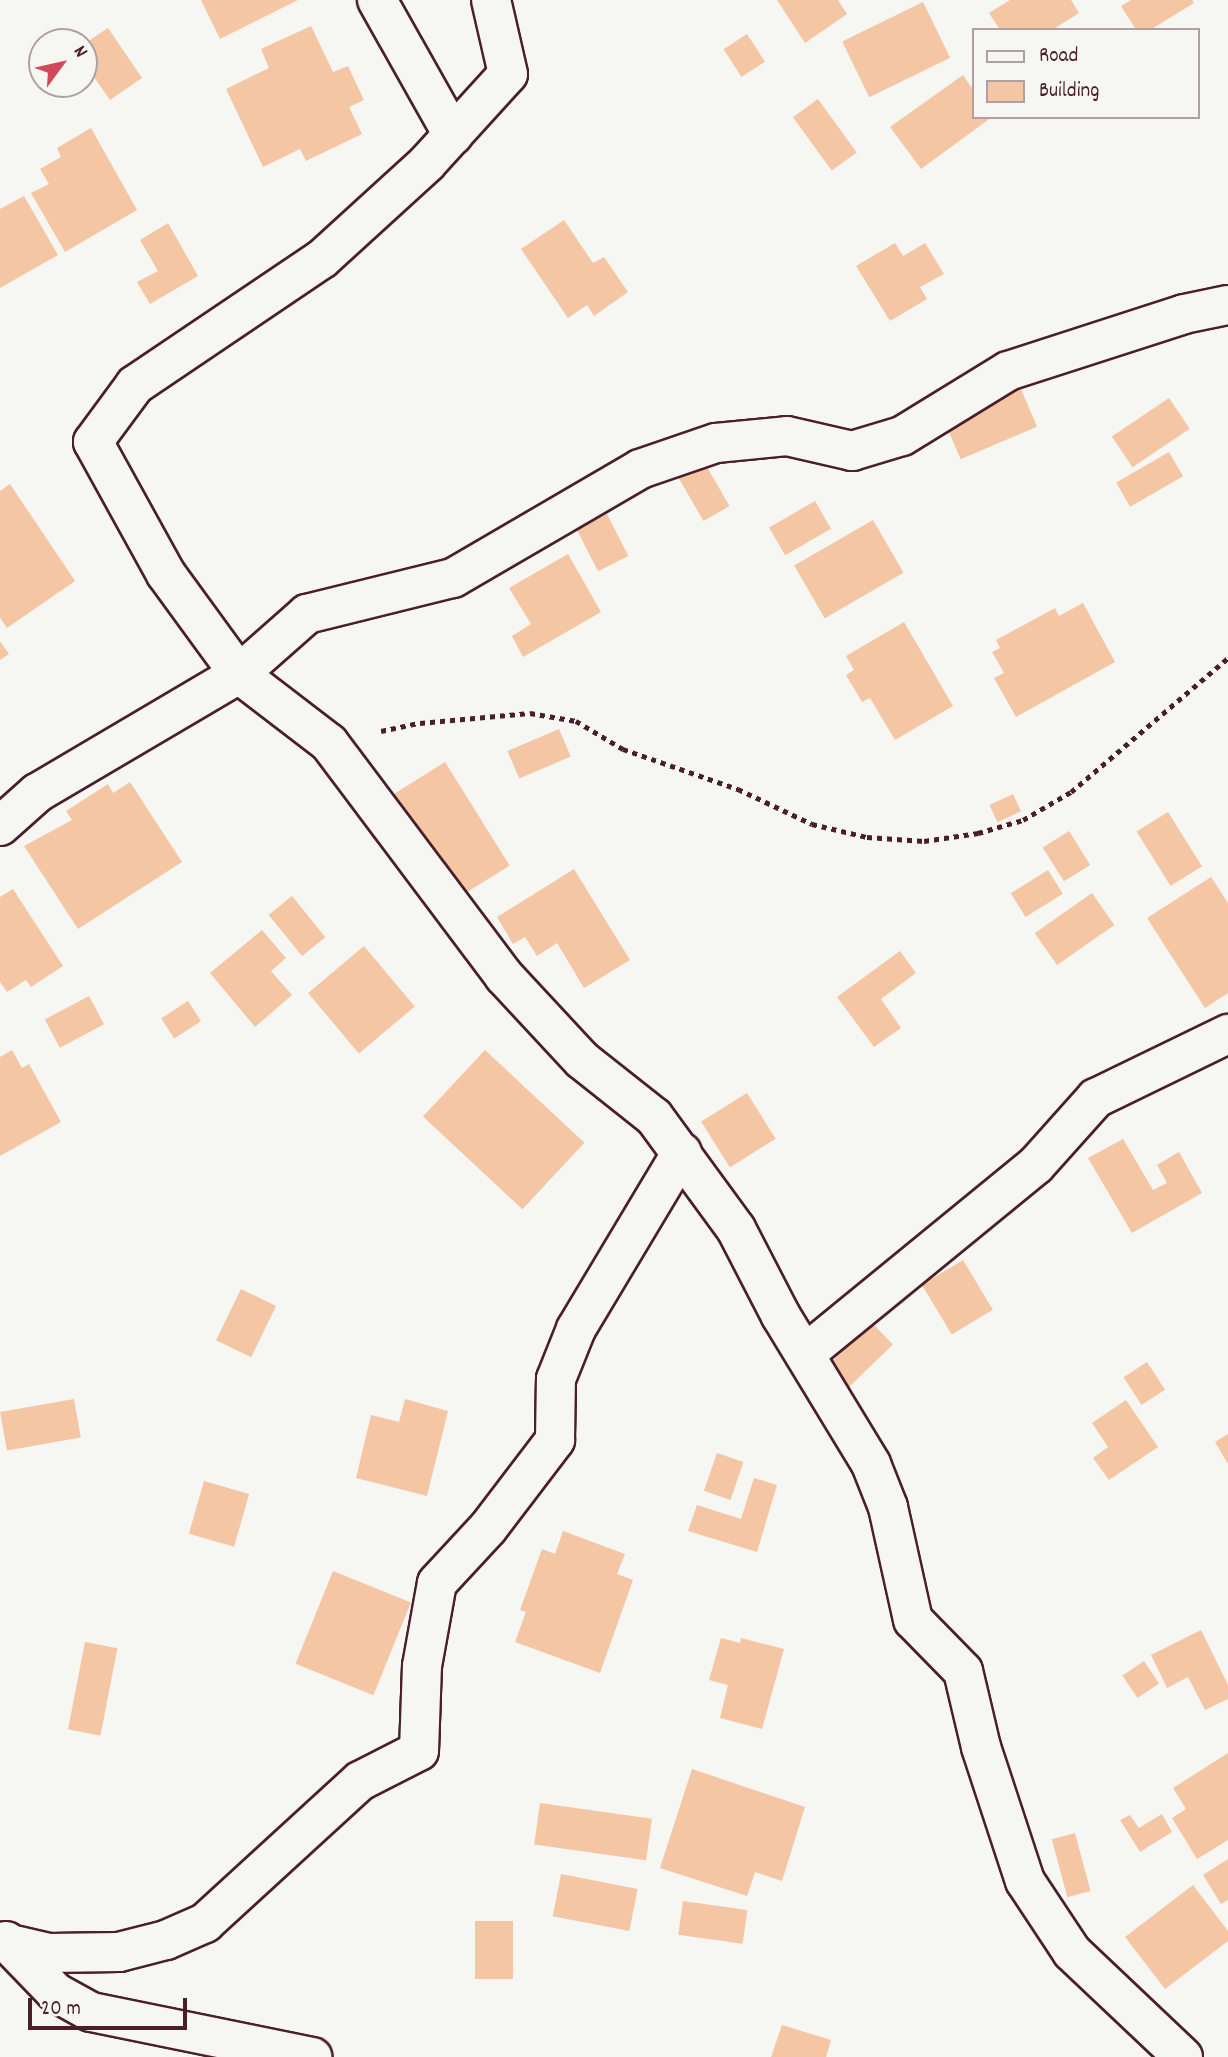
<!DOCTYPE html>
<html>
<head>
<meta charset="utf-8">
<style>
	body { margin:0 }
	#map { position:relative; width:1228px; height:2057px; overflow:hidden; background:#f6f6f2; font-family:Dekko,sans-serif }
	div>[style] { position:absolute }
	.building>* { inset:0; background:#f4c6a4; transform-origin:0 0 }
	.path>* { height:4.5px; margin-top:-2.25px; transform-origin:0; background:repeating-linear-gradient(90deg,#4a1f2b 0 5px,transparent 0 10px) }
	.roads { filter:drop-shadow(2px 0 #4a1f2b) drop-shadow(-2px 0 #4a1f2b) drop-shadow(0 2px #4a1f2b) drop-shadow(0 -2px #4a1f2b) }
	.street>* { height:38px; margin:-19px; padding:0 19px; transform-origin:19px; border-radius:19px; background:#f6f6f2 }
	span { translate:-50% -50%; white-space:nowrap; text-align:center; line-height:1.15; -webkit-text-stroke:5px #f6f6f2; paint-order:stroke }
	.legend { position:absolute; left:972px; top:28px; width:228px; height:91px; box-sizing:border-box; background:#f6f6f2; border:2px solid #b1a0a2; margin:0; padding:9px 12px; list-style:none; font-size:21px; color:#4a1f2b }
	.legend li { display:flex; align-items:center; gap:14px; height:35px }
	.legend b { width:35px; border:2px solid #b1a0a2 }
	.north { position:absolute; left:28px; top:28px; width:70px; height:70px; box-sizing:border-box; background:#f6f6f2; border:2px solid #b1a0a2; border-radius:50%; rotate:57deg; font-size:19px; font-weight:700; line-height:28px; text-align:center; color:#4a1f2b }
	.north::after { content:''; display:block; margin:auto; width:24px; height:32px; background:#d1495b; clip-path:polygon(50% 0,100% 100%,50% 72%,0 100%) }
	.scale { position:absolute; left:28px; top:1998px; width:159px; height:32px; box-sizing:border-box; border:4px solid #4a1f2b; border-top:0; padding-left:9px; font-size:21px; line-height:24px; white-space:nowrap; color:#4a1f2b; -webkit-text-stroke:5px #f6f6f2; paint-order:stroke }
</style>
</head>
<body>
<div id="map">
	<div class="building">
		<i style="clip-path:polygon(201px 0,298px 0,220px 39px)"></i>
		<i style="clip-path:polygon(777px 0,838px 0,847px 14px,805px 43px)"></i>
		<i style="clip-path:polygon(1010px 0,1071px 0,1079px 13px,1052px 30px,1000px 30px,989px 13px)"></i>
		<i style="clip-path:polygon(1131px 0,1192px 0,1194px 3px,1150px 30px,1136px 30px,1121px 6px)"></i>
		<i style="left:923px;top:2px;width:62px;height:90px;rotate:64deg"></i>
		<i style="clip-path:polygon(311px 26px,333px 72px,348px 66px,364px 100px,349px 107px,362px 134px,306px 161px,300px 149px,263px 167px,226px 89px,269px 68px,261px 49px)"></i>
		<i style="clip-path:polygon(108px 28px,142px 78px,110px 100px,84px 63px,84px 44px)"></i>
		<i style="left:747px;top:34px;width:33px;height:28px;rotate:57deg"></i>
		<i style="clip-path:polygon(963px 75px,974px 91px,974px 117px,992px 117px,921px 169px,890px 127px)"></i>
		<i style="left:818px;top:99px;width:66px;height:31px;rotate:54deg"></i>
		<i style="clip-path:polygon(91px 128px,137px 210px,65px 252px,31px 193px,49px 184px,40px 169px,61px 157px,57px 148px)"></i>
		<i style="clip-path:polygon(24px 196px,58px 255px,0 288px,0 209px)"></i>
		<i style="clip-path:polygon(564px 220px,593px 263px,604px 257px,628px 292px,594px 316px,587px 305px,568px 318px,521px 249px)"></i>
		<i style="clip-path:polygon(168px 223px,198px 276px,150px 304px,137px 282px,158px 271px,140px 240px)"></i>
		<i style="clip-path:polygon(895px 243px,903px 256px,925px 243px,944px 274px,920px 287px,927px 299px,890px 321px,856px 266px)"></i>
		<i style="left:1021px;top:389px;width:41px;height:83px;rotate:67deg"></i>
		<i style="left:1169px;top:398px;width:37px;height:69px;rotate:56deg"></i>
		<i style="left:1169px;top:452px;width:28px;height:61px;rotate:60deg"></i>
		<i style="left:700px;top:455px;width:59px;height:30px;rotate:60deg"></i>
		<i style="clip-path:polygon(10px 484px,75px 581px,7px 628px,0 618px,0 491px)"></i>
		<i style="left:815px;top:501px;width:32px;height:53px;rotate:60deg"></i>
		<i style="left:607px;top:514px;width:47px;height:34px;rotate:63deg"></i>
		<i style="left:873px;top:520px;width:61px;height:91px;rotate:60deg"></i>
		<i style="clip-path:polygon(568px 554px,601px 612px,523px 657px,512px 636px,531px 624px,509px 588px)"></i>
		<i style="clip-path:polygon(1083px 603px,1115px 662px,1016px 717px,994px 678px,1004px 673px,992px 652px,1000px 648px,996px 640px,1055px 608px,1059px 616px)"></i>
		<i style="clip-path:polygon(904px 622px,953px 706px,895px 740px,870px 698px,862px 702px,846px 675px,854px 670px,846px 656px)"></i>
		<i style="clip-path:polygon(0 641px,9px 654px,0 660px)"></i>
		<i style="left:559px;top:729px;width:30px;height:56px;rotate:67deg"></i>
		<i style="left:445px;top:762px;width:122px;height:65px;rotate:58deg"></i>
		<i style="clip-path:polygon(130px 782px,182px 862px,78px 929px,24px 846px,72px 820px,66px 811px,108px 784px,113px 793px)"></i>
		<i style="left:1013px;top:794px;width:19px;height:26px;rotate:65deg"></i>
		<i style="left:1168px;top:812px;width:64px;height:37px;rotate:58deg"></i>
		<i style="left:1069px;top:831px;width:40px;height:31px;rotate:58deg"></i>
		<i style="clip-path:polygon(574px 869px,630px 960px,584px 988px,557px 943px,537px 956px,525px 937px,513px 944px,497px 917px)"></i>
		<i style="left:1048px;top:870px;width:28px;height:44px;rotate:58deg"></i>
		<i style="clip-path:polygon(1211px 877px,1228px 903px,1228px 993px,1205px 1008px,1147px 918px)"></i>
		<i style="clip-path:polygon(13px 889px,63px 966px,31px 987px,26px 980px,7px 992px,0 982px,0 897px)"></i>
		<i style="left:1092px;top:893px;width:39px;height:70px;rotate:55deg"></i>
		<i style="left:292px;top:896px;width:53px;height:30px;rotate:51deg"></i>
		<i style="clip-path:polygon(262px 930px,286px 958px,271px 971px,292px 995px,255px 1027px,210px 973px)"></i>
		<i style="left:364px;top:946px;width:79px;height:73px;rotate:50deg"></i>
		<i style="clip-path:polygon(900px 951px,916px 973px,881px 999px,901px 1028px,874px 1047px,837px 997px)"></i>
		<i style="left:89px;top:996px;width:32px;height:50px;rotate:62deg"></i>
		<i style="left:188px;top:1001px;width:24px;height:32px;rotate:57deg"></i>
		<i style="clip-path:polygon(12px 1050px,22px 1068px,29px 1064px,61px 1122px,0 1156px,0 1057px)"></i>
		<i style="left:485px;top:1050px;width:136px;height:91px;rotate:43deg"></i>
		<i style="left:747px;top:1093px;width:54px;height:54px;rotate:58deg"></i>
		<i style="clip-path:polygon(1123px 1139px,1153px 1190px,1167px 1183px,1157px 1165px,1179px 1152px,1202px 1193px,1132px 1233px,1088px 1158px)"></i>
		<i style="left:963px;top:1260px;width:58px;height:48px;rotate:59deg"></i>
		<i style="left:241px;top:1289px;width:39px;height:57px;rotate:26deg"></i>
		<i style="left:872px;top:1323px;width:30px;height:71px;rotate:46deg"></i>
		<i style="left:1147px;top:1362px;width:33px;height:28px;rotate:57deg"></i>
		<i style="left:74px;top:1399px;width:39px;height:75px;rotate:80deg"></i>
		<i style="clip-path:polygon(405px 1399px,448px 1411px,427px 1496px,356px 1478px,371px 1415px,399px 1422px)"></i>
		<i style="clip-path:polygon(1126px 1400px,1158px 1447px,1109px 1480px,1093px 1458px,1108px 1447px,1092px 1423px)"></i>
		<i style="clip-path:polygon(1228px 1434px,1228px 1464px,1215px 1442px)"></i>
		<i style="left:717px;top:1453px;width:28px;height:40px;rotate:19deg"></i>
		<i style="clip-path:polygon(754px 1478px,777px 1485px,757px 1552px,688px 1531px,697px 1505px,741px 1519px)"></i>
		<i style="left:204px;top:1481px;width:47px;height:55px;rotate:16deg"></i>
		<i style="clip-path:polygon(563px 1531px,625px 1554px,617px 1574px,633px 1580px,600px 1673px,515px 1642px,526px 1612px,520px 1610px,542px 1549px,555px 1554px)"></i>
		<i style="left:333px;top:1571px;width:84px;height:100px;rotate:22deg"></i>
		<i style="clip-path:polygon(1201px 1630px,1228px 1685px,1228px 1699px,1205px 1710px,1188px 1677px,1167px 1688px,1151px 1655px)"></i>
		<i style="clip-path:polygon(721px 1638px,740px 1643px,741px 1638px,784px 1649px,762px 1729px,720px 1718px,728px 1685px,709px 1680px)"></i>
		<i style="left:85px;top:1642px;width:33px;height:89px;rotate:11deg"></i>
		<i style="left:1144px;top:1661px;width:27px;height:26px;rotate:56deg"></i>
		<i style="clip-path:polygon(1228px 1753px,1228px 1840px,1197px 1859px,1172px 1818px,1186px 1809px,1173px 1788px)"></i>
		<i style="clip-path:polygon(692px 1769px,805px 1807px,782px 1881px,755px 1872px,747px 1896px,660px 1868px)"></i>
		<i style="left:540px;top:1803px;width:113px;height:42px;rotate:8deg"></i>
		<i style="clip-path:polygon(1162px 1814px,1172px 1832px,1140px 1852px,1120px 1820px,1130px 1815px,1139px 1828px)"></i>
		<i style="left:1075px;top:1833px;width:60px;height:24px;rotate:75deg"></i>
		<i style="clip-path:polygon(1228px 1859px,1228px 1900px,1221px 1904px,1203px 1875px)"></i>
		<i style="left:561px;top:1874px;width:78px;height:43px;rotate:11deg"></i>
		<i style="clip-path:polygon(1193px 1885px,1228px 1931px,1228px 1941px,1165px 1989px,1125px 1937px)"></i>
		<i style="left:683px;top:1901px;width:65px;height:34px;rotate:8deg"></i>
		<i style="left:475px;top:1921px;width:38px;height:58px"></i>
		<i style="clip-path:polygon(782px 2025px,831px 2040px,826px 2057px,771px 2057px)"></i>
	</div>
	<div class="path">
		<i style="left:381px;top:731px;width:40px;rotate:-12deg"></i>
		<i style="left:420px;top:723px;width:110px;rotate:-5.2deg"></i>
		<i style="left:530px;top:713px;width:47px;rotate:9.9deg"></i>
		<i style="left:576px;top:721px;width:55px;rotate:30.8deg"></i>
		<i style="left:623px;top:749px;width:122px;rotate:19.2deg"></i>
		<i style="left:738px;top:789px;width:82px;rotate:25.3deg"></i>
		<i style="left:812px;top:824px;width:57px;rotate:13.3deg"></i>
		<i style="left:867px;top:837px;width:57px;rotate:4deg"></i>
		<i style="left:924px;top:841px;width:55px;rotate:-8.4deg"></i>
		<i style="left:978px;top:833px;width:47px;rotate:-16.1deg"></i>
		<i style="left:1023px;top:820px;width:56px;rotate:-30.3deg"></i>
		<i style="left:1071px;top:792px;width:206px;rotate:-40.5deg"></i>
	</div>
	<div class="roads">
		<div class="street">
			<i style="left:377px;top:0;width:155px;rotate:60.6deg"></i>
			<i style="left:0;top:826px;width:50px;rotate:-41.7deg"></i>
			<i style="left:37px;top:793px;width:234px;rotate:-30.5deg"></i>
			<i style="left:239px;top:674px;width:124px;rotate:-126.1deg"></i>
			<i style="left:166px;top:574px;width:151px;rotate:-118.9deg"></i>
			<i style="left:93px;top:442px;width:71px;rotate:-53.6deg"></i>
			<i style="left:135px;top:385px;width:225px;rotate:-34deg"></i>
			<i style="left:322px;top:259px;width:142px;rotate:-42.4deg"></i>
			<i style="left:427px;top:163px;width:120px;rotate:-47.7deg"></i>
			<i style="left:508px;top:74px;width:76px;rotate:-102.9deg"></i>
			<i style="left:805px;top:1354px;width:298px;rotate:-39.3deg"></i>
			<i style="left:1036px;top:1165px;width:90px;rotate:-48.2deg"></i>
			<i style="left:1096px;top:1098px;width:147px;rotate:-25.9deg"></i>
			<i style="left:6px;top:1941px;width:71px;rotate:46.1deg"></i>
			<i style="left:55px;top:1992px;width:41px;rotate:29.1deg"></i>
			<i style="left:91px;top:2012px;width:226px;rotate:11.5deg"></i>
			<i style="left:10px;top:1944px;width:40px;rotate:13deg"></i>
			<i style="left:49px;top:1953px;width:70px;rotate:-0.8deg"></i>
			<i style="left:119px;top:1952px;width:49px;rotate:-14.3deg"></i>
			<i style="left:166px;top:1940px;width:43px;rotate:-23.6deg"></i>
			<i style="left:205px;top:1923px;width:210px;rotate:-42.5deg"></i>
			<i style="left:360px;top:1781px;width:66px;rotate:-27deg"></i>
			<i style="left:419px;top:1751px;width:85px;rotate:-88deg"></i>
			<i style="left:422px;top:1666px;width:84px;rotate:-79.8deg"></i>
			<i style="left:437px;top:1583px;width:75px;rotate:-47.2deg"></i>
			<i style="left:488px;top:1528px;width:111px;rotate:-52.7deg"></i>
			<i style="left:555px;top:1440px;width:61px;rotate:-89.1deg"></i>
			<i style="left:556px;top:1379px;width:54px;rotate:-68.2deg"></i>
			<i style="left:576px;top:1329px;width:206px;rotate:-59.1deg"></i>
			<i style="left:1183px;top:2057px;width:153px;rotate:-136.6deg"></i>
			<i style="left:1072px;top:1952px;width:85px;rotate:-123.5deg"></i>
			<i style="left:1025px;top:1881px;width:141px;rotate:-108.2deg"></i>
			<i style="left:981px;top:1747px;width:78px;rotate:-103.3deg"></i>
			<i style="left:963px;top:1671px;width:71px;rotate:-134.4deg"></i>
			<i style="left:913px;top:1620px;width:116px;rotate:-102.5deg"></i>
			<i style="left:888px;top:1507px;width:46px;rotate:-111.6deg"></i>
			<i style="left:871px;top:1464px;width:173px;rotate:-121.3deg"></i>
			<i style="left:781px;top:1316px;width:98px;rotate:-117.3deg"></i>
			<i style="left:736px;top:1229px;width:139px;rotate:-126.2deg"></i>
			<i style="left:654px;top:1117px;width:92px;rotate:-141.6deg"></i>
			<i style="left:582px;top:1060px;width:115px;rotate:-132.9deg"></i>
			<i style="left:504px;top:976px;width:291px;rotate:-126.9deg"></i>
			<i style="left:329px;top:743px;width:113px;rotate:-142.5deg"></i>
			<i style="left:239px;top:674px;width:91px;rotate:-41.4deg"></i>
			<i style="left:307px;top:614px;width:150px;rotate:-13.9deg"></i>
			<i style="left:453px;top:578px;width:216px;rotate:-30.2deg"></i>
			<i style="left:640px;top:469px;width:80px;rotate:-18.9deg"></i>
			<i style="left:716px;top:443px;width:71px;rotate:-5.6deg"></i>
			<i style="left:787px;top:436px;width:67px;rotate:13deg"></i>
			<i style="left:852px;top:451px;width:52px;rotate:-16.7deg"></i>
			<i style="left:902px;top:436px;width:124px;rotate:-31.5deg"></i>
			<i style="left:1008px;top:371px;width:185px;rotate:-17.9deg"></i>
			<i style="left:1184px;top:314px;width:45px;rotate:-11.6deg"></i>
		</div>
	</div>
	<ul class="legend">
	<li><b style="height:9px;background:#f6f6f2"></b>Road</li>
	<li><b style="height:19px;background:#f4c6a4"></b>Building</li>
	</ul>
	<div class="north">N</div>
	<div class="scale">20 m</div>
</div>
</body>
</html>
